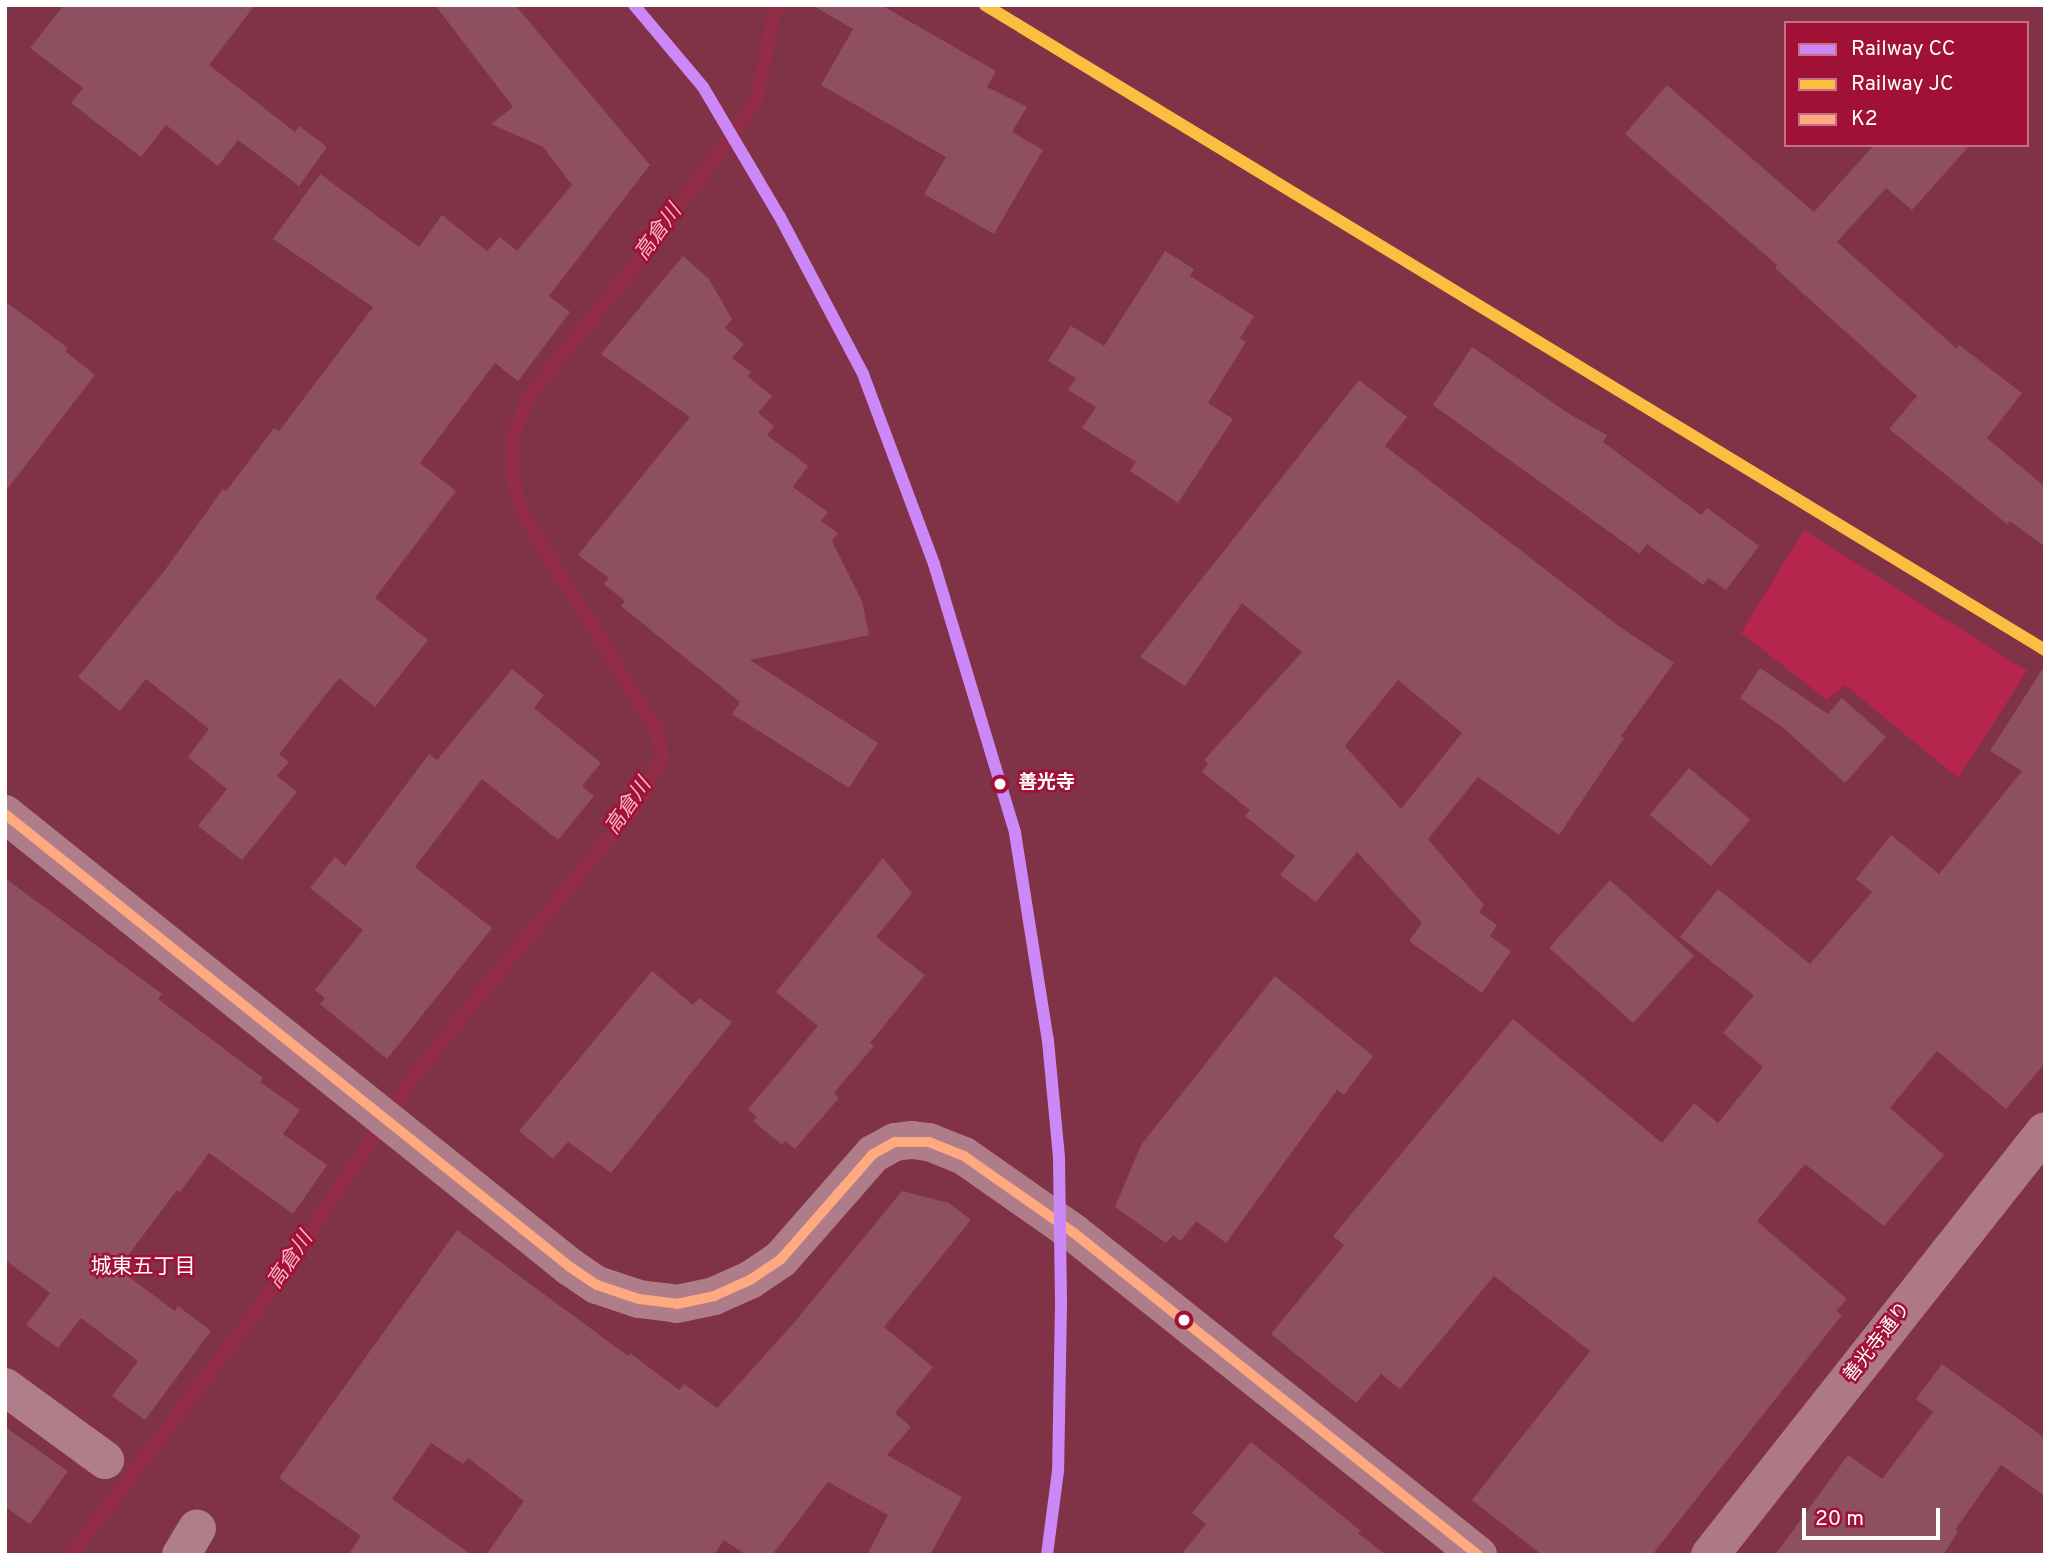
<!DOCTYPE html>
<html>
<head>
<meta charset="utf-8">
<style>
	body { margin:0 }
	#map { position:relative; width:2050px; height:1560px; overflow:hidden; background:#803246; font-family:Overpass,"Noto Sans JP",sans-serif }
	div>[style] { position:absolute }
	.green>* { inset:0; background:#b6254d }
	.stream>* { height:14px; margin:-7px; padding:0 7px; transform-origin:7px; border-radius:7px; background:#932d47 }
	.building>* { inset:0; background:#8e4f60; transform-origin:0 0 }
	.street>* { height:38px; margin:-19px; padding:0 19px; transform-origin:19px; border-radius:19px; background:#b07d8a }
	.secondary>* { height:38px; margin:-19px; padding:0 19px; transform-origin:19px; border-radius:19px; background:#ae7886 }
	.highway>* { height:38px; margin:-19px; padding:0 19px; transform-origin:19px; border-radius:19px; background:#af7d8a }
	.bus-1>* { height:10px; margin:-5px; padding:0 5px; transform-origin:5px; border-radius:5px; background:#ffa980 }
	.rail-1>* { height:12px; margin:-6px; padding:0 6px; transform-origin:6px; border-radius:6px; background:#cc88f7 }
	.rail-2>* { height:12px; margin:-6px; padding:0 6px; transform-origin:6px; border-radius:6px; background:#fbbe40 }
	.dots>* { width:19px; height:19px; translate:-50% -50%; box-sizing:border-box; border:4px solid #a11136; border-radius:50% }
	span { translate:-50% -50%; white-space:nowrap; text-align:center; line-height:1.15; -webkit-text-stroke:5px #a11136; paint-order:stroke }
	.stop-label { font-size:19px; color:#fff; font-weight:700 }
	.left { translate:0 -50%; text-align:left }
	.street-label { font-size:19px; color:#fff }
	.water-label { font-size:21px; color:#fbb6c9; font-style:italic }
	.neighbourhood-label { font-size:21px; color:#fff }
	.frame { position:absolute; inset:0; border:7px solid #fff; pointer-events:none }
	.legend { position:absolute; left:1784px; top:21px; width:245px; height:126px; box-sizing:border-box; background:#a11136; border:2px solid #c77086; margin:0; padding:9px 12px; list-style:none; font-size:21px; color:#fff }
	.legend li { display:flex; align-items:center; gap:14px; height:35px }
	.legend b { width:35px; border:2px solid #c77086 }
	.scale { position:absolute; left:1802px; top:1508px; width:138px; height:32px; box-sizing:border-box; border:4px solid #fff; border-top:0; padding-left:9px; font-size:21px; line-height:24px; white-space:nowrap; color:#fff; -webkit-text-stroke:5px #a11136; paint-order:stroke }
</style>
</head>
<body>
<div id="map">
	<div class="green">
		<i style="clip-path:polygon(1804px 530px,2027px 671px,1958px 778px,1845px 685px,1827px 700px,1741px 633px)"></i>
	</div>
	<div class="stream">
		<i style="left:71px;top:1555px;width:319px;rotate:-52.8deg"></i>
		<i style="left:264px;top:1301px;width:280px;rotate:-56.2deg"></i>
		<i style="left:420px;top:1068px;width:348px;rotate:-50.6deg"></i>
		<i style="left:641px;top:799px;width:48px;rotate:-64deg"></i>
		<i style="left:662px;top:756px;width:28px;rotate:-103deg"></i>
		<i style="left:656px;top:729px;width:248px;rotate:-121.8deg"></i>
		<i style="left:525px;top:518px;width:41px;rotate:-107.1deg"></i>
		<i style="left:513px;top:479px;width:43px;rotate:-90deg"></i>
		<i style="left:513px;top:436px;width:44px;rotate:-67.5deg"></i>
		<i style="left:530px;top:395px;width:166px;rotate:-50.9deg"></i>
		<i style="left:635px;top:266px;width:204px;rotate:-53.6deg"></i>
		<i style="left:756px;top:102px;width:99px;rotate:-78.3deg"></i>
	</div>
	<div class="building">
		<i style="clip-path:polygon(64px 5px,255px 5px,209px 65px,295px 132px,299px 126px,327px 147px,299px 186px,238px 140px,218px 166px,166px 125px,141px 157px,71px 103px,83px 88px,30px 48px)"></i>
		<i style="clip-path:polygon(435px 5px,515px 5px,650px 165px,549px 296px,570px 312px,518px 381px,495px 363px,420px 463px,456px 491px,375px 598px,428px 640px,375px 707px,339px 678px,279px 754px,289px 762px,277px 776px,297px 792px,242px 860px,198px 826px,227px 789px,188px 757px,209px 729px,146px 679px,120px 711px,78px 677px,165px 570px,223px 489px,226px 491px,274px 428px,279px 431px,373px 307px,273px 239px,320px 174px,419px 247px,442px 215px,487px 251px,500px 237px,517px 251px,572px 185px,543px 147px,491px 124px,513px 107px)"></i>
		<i style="clip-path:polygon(812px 5px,881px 5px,996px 71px,987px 87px,1027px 107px,1012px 132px,1043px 150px,994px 234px,924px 194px,946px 157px,821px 85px,853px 29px)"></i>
		<i style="clip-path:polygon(1667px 85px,1814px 212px,1874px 145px,1970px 145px,1912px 210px,1886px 188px,1837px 242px,1957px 349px,1959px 345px,2022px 393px,1987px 438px,2045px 487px,2045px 547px,2010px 521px,2007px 524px,1889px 429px,1917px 396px,1775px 268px,1777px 265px,1625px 134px)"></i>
		<i style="clip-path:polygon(1165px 251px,1194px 269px,1190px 276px,1254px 316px,1240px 338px,1246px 342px,1208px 403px,1233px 419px,1178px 503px,1130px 471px,1136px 462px,1082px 428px,1096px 407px,1068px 390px,1076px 378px,1048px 361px,1071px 326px,1104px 346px)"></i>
		<i style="clip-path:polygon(683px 256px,709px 279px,732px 319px,725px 328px,744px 344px,732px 358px,751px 372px,747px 376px,772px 396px,758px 413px,774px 426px,767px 435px,808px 466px,793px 487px,828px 512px,821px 521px,838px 533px,832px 541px,862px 601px,869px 635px,750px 660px,878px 743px,849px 788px,732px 714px,740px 702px,621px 606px,625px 601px,604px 584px,609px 578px,578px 555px,690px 417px,601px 354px)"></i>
		<i style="clip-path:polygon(5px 301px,68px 348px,65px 351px,95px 375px,5px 492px)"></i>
		<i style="clip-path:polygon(1472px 347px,1571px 415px,1607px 435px,1603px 442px,1701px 515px,1707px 508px,1759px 546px,1726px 590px,1709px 578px,1703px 585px,1647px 544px,1640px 554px,1433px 405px)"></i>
		<i style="clip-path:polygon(evenodd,1359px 380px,1407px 417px,1385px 446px,1620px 627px,1674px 663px,1621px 736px,1624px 738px,1559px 835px,1478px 777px,1428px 839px,1484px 905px,1479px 912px,1497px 925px,1490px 936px,1511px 951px,1482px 993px,1409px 941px,1422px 923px,1357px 852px,1316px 902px,1280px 875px,1295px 856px,1245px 816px,1250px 810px,1202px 772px,1208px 764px,1204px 760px,1302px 652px,1242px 603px,1185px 686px,1140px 657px,1359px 380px,1398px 680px,1462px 733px,1401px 809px,1345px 746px,1398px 680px)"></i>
		<i style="clip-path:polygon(2045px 665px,2045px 1063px,2006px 1109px,1937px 1051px,1890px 1108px,1944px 1155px,1884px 1226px,1805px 1164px,1757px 1221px,1847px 1299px,1836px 1311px,1842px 1315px,1652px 1555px,1542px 1555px,1472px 1500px,1590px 1351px,1494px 1276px,1400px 1389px,1381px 1374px,1356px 1403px,1271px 1334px,1344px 1245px,1333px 1236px,1513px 1019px,1662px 1143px,1694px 1103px,1718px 1123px,1763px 1067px,1723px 1033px,1754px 995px,1680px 937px,1718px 889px,1810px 964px,1872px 892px,1856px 879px,1891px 835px,1939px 874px,2022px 771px,1990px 751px)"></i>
		<i style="clip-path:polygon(1760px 668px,1828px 714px,1842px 698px,1886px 737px,1845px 783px,1782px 727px,1740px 698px)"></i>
		<i style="clip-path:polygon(512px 669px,544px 695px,534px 708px,601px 763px,582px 786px,594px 796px,558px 840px,482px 779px,415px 867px,492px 928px,387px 1059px,320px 1004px,325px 998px,315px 990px,363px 930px,310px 888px,335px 857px,345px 866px,429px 754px,437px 760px)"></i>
		<i style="left:1689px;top:768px;width:80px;height:61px;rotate:40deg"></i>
		<i style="clip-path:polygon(883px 858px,912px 893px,876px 937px,925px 975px,870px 1043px,874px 1046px,834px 1093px,839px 1098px,795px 1149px,785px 1141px,782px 1145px,753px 1121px,757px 1117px,748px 1109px,818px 1026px,776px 992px)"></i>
		<i style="clip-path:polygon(5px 878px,162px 994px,158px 999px,263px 1078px,260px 1082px,300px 1110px,283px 1134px,327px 1165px,293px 1214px,209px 1153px,180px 1192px,177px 1190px,118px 1269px,175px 1311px,178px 1306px,211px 1331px,145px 1420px,112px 1396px,138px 1361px,81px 1318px,58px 1348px,26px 1325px,50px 1293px,5px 1260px)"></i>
		<i style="left:1610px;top:880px;width:113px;height:91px;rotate:42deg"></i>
		<i style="clip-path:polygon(652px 971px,693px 1005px,699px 998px,732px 1022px,611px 1173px,568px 1142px,553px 1159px,519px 1131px)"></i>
		<i style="clip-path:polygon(1275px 976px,1373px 1056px,1344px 1095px,1337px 1090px,1226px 1243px,1196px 1221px,1181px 1241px,1173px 1235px,1166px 1243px,1115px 1207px,1141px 1145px)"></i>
		<i style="clip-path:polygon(902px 1191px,949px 1203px,971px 1220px,884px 1327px,933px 1367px,895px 1413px,911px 1427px,887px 1455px,962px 1497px,930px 1555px,867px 1555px,888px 1515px,828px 1482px,772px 1555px,746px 1555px,724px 1540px,714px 1555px,486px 1555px,524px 1501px,468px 1458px,463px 1464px,431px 1443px,392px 1499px,472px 1555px,348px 1555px,361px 1536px,279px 1478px,457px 1230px,628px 1356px,630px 1353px,679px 1390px,684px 1384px,717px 1408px,793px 1324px)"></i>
		<i style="clip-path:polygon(1942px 1364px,2045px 1438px,2045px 1496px,2001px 1465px,1955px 1530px,1958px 1532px,1943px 1555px,1775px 1555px,1848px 1455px,1882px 1479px,1933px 1412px,1916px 1399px)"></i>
		<i style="clip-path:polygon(5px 1427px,68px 1471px,30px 1524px,5px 1507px)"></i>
		<i style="clip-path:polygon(1251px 1442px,1361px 1531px,1358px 1533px,1386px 1555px,1181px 1555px,1206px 1524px,1192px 1513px)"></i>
	</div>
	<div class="street">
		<i style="left:5px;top:1387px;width:124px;rotate:36.1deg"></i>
		<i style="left:181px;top:1555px;width:31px;rotate:-59deg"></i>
	</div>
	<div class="secondary">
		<i style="left:1710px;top:1555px;width:540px;rotate:-51.69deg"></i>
	</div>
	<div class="highway">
		<i style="left:5px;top:814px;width:724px;rotate:38.72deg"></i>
		<i style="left:570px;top:1267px;width:32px;rotate:34deg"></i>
		<i style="left:597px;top:1285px;width:44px;rotate:18.4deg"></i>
		<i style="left:639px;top:1299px;width:38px;rotate:7deg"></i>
		<i style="left:677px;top:1304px;width:38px;rotate:-12deg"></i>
		<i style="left:714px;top:1296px;width:39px;rotate:-24deg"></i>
		<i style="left:750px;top:1280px;width:37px;rotate:-34deg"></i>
		<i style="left:781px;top:1259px;width:140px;rotate:-48.8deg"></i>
		<i style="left:873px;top:1154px;width:25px;rotate:-29deg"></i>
		<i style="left:895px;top:1142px;width:17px;rotate:-7deg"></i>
		<i style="left:912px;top:1140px;width:17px;rotate:7deg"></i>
		<i style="left:929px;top:1142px;width:38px;rotate:22deg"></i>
		<i style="left:964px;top:1156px;width:134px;rotate:35deg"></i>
		<i style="left:1074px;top:1233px;width:517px;rotate:38.56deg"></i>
	</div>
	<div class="bus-1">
		<i style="left:5px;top:814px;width:724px;rotate:38.72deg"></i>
		<i style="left:570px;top:1267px;width:32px;rotate:34deg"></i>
		<i style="left:597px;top:1285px;width:44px;rotate:18.4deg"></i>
		<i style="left:639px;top:1299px;width:38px;rotate:7deg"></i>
		<i style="left:677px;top:1304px;width:38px;rotate:-12deg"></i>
		<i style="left:714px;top:1296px;width:39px;rotate:-24deg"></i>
		<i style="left:750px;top:1280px;width:37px;rotate:-34deg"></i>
		<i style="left:781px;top:1259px;width:140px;rotate:-48.8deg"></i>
		<i style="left:873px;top:1154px;width:25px;rotate:-29deg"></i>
		<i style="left:895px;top:1142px;width:34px"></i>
		<i style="left:929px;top:1142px;width:38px;rotate:22deg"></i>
		<i style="left:964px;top:1156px;width:134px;rotate:35deg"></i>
		<i style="left:1074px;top:1233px;width:517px;rotate:38.56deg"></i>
	</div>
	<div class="rail-1">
		<i style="left:634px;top:5px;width:107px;rotate:49.9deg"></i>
		<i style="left:703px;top:87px;width:151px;rotate:59.4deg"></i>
		<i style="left:780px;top:217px;width:178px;rotate:62.1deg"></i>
		<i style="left:863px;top:374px;width:203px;rotate:69.5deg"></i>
		<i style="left:934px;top:564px;width:281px;rotate:73.2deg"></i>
		<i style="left:1015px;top:833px;width:211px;rotate:81deg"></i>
		<i style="left:1048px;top:1041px;width:118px;rotate:84.6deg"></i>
		<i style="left:1059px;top:1158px;width:146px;rotate:89.2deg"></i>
		<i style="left:1061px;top:1304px;width:167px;rotate:91deg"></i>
		<i style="left:1058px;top:1471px;width:85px;rotate:97.5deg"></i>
	</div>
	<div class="rail-2">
		<i style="left:985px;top:5px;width:1241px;rotate:31.32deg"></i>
	</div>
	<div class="dots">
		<i style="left:1000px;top:784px;background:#fff"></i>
		<i style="left:1184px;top:1320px;background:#fff"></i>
	</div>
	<div class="stop-label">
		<span class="left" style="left:1018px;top:784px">善光寺</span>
	</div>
	<div class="street-label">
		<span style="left:1878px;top:1343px;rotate:-52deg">善光寺通り</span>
	</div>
	<div class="water-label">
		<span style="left:659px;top:233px;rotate:-54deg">高倉川</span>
		<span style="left:629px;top:807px;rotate:-55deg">高倉川</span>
		<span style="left:291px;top:1261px;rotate:-56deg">高倉川</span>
	</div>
	<div class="neighbourhood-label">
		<span style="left:143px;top:1268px">城東五丁目</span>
	</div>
	<div class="frame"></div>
	<ul class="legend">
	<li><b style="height:9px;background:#cc88f7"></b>Railway CC</li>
	<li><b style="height:9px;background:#fbbe40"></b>Railway JC</li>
	<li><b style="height:9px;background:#ffa980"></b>K2</li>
	</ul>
	<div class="scale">20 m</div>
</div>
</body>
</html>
